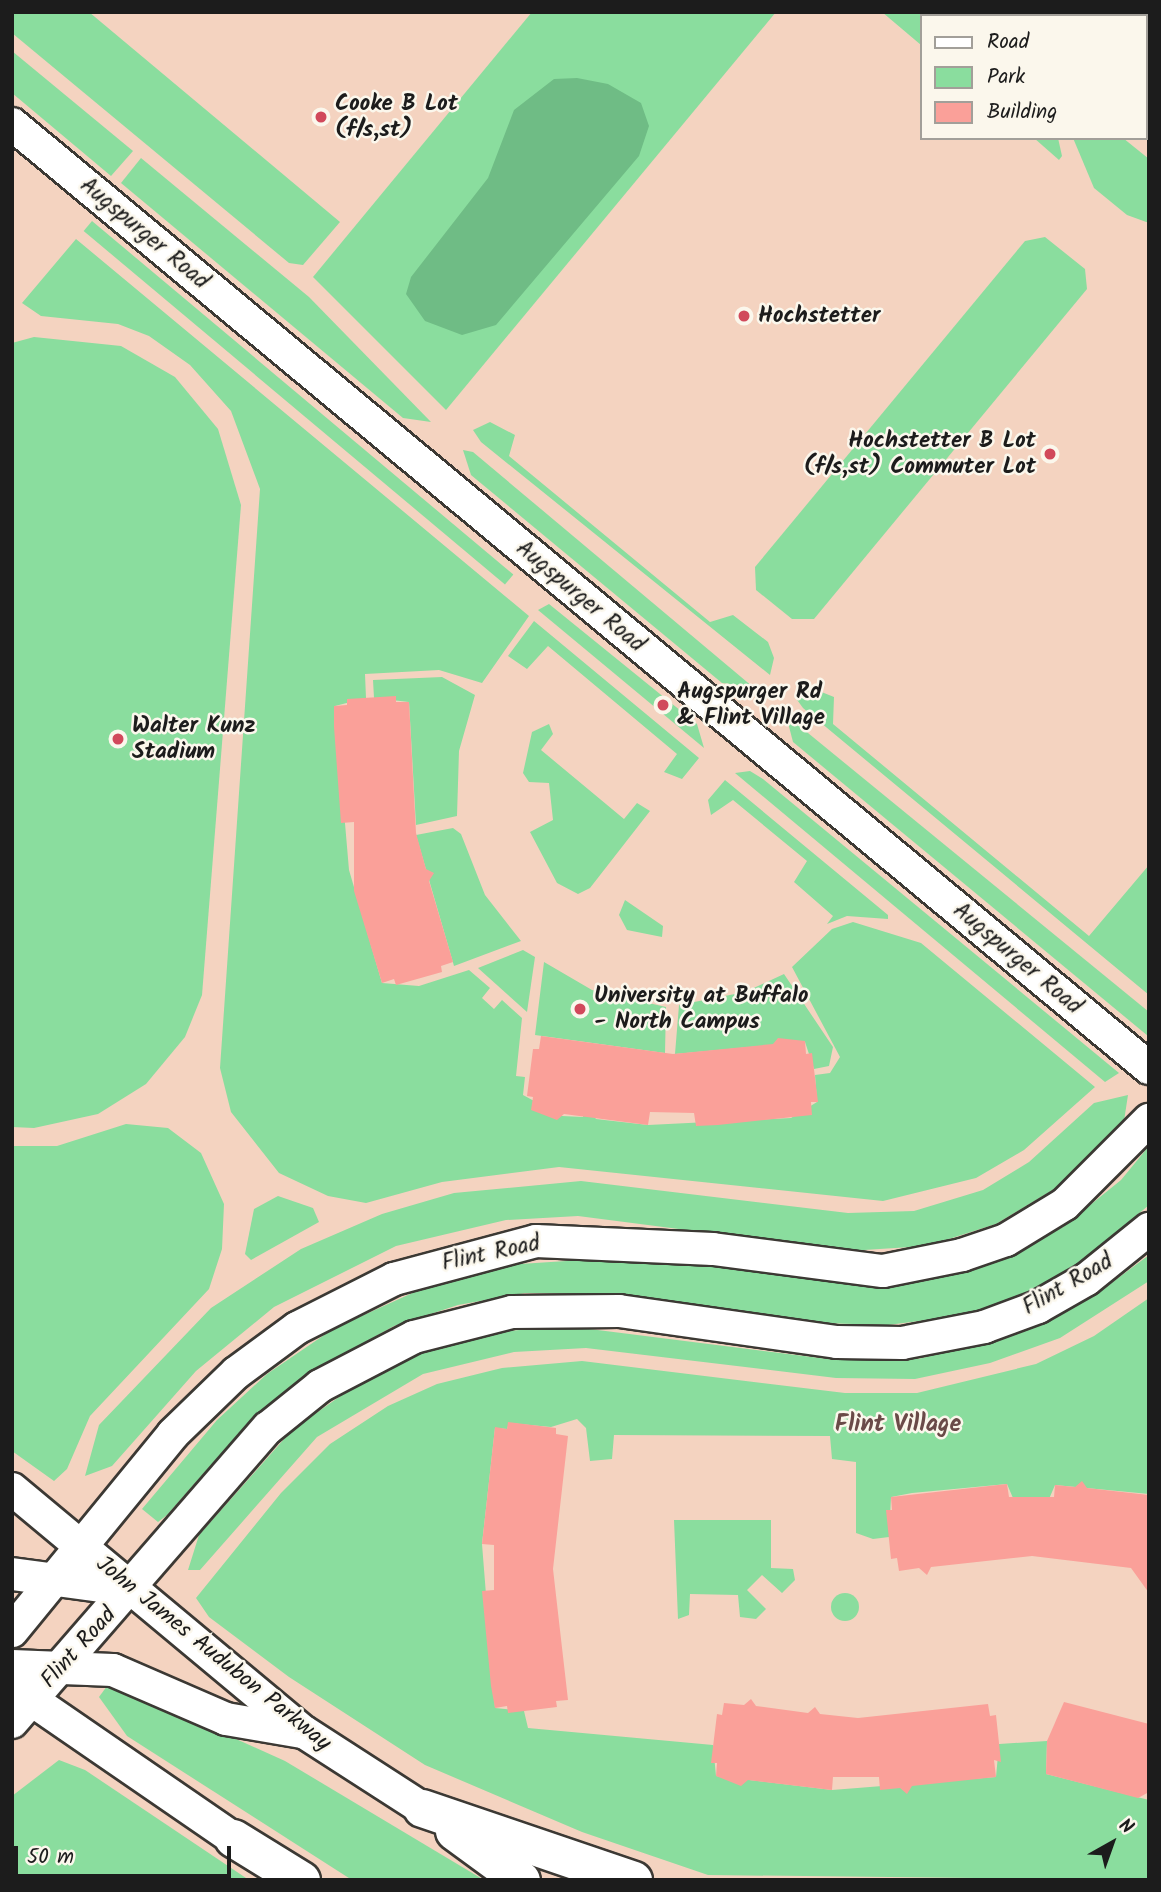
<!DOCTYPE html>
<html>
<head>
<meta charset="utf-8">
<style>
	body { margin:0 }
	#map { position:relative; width:1161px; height:1892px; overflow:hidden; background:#efdebd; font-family:Kalam,sans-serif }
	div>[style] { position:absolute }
	.built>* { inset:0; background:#f4d3c0 }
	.green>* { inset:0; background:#8add9e; transform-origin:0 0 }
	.round { border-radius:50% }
	.forest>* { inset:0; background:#6fbc85 }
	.building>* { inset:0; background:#faa099 }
	.roads { filter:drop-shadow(2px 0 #3c3934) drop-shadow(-2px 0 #3c3934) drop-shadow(0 2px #3c3934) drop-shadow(0 -2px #3c3934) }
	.secondary>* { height:32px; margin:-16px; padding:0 16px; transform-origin:16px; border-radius:16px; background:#fff }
	.primary>* { height:37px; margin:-18.5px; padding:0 18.5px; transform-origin:18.5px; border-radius:18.5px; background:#fff }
	.dots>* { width:19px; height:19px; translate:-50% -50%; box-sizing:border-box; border:4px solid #fbf7ec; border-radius:50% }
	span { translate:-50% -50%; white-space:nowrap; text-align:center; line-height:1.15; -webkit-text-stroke:5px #fbf7ec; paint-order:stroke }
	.poi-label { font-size:23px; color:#1c1c1c; font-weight:700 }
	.left { translate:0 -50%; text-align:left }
	.right { translate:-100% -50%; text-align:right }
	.street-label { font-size:23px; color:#1c1c1c }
	.neighbourhood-label { font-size:24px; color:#6a4a48; font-weight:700 }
	.frame { position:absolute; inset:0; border:14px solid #1c1c1c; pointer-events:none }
	.legend { position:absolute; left:920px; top:14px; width:228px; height:126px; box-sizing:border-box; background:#fbf7ec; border:2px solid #a29f99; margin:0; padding:9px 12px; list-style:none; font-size:21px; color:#1c1c1c }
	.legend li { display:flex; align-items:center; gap:14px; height:35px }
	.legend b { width:35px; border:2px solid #a29f99 }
	.north { position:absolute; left:1077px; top:1808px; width:70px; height:70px; -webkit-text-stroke:5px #fbf7ec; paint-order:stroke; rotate:40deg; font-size:19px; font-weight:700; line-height:28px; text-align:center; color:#1c1c1c }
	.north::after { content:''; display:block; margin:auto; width:24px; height:32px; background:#1c1c1c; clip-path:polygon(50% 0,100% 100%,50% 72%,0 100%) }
	.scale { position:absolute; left:14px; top:1846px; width:217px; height:32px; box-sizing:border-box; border:4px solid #1c1c1c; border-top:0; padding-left:9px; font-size:21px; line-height:24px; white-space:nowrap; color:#1c1c1c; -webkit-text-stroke:5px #fbf7ec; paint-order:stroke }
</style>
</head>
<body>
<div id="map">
	<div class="built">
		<i style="clip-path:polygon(evenodd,12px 12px,1149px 12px,1149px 1880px,12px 1880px,12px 12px,921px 16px,1145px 16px,1145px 138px,921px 138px,921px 16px)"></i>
	</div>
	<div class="green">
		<i style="clip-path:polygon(12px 12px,89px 12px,340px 222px,303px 265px,289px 263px,12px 33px)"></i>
		<i style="clip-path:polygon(532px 12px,776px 12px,446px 410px,313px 277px)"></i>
		<i style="clip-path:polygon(882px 12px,971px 12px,975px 16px,921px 16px,921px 45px)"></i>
		<i style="clip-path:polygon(12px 51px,133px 151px,111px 176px,12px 93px)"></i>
		<i style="clip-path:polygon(1034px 138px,1058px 138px,1062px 156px,1059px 160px)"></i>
		<i style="clip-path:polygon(1073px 138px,1123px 138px,1149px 159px,1149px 223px,1127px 215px,1094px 188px)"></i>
		<i style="clip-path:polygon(141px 158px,309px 297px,431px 422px,403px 418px,121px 183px)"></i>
		<i style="left:92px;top:221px;width:550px;height:13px;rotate:40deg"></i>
		<i style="clip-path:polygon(1045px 237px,1085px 269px,1087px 289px,814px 619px,792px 619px,756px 590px,755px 567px,1025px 241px)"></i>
		<i style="clip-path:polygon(76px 239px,529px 616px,482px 683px,439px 670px,365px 674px,366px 698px,335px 706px,349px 870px,382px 983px,419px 986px,469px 970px,490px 988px,482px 998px,494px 1009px,502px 1000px,522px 1018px,516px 1076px,525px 1077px,523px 1095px,562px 1116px,583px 1117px,585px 1104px,596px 1119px,648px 1125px,791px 1118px,817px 1102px,815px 1075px,830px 1073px,840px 1057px,792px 967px,832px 929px,853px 922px,921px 943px,1095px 1087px,1024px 1150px,976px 1178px,883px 1201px,559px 1167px,442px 1182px,366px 1203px,328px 1196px,279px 1173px,231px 1112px,220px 1068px,260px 489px,231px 411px,190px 365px,149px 336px,118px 324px,41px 316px,22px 303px)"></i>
		<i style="clip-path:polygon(34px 337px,121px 346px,175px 377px,218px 429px,241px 505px,202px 995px,185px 1037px,146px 1084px,98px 1114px,34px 1128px,12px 1127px,12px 343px)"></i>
		<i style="clip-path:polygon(490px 422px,515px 435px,509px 456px,710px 622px,733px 615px,768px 642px,774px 658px,770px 675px,481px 442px,473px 430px)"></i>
		<i style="clip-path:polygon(463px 450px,473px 452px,753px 687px,722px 683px,471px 475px)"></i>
		<i style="clip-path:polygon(549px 604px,697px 724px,704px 748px,538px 610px)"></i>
		<i style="clip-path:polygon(534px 621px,699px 758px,682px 779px,664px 772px,677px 754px,548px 646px,527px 669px,508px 656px)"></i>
		<i style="clip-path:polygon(442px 677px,475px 695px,459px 751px,457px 816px,416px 825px,409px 702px,374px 698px,373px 680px)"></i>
		<i style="clip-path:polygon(809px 687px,834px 697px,833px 724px,1089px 936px,1149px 865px,1149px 995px,803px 708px,795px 697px)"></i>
		<i style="clip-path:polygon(786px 715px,1149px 1012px,1148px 1036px,793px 742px)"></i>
		<i style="clip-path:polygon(549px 724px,553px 734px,541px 750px,624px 819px,637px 803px,650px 811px,590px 888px,578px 894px,557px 883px,530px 832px,553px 820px,549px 783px,529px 782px,523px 773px,532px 732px)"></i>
		<i style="clip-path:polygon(750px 771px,763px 779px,1119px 1073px,1105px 1082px,735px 773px)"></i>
		<i style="clip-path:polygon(725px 780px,888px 915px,888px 919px,847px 916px,827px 924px,833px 916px,794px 882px,807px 861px,733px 800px,711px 815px,708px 800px)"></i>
		<i style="clip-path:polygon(453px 828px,461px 834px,485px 895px,521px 941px,454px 966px,416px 835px)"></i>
		<i style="clip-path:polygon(625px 900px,663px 926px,662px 937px,627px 930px,619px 915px)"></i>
		<i style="clip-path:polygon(523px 950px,535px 957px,527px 1012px,478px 968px)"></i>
		<i style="clip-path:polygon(544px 962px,592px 990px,666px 1007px,665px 1053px,535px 1035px)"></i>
		<i style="clip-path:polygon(784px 974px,833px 1047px,829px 1066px,814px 1069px,805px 1042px,675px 1054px,679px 1005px,745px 992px)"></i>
		<i style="clip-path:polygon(1128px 1095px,1124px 1121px,1061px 1185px,996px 1224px,927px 1246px,848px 1251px,578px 1216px,506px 1220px,396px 1246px,274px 1307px,196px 1371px,112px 1466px,85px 1476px,99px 1425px,211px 1308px,301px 1249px,382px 1214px,454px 1193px,581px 1181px,848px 1213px,914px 1211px,983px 1190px,1029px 1162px,1094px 1103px)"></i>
		<i style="clip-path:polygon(126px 1124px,168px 1128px,201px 1153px,224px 1204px,222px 1249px,209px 1289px,90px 1416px,67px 1469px,54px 1481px,12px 1451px,12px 1146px,57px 1146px)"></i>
		<i style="clip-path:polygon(1149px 1146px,1149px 1205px,1075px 1267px,1014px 1299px,958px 1316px,888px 1325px,818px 1323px,617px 1293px,525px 1293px,458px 1305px,394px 1326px,308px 1374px,248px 1423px,167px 1515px,158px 1522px,142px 1509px,217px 1420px,267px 1374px,333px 1329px,430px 1285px,504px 1265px,644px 1256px,859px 1286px,926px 1281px,998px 1261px,1063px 1227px,1121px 1180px)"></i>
		<i style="clip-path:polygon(278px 1196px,313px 1208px,319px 1222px,251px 1260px,245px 1254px,254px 1209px)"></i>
		<i style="clip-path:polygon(1149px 1255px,1149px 1281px,1060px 1338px,990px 1363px,915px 1379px,836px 1378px,586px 1348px,514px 1352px,423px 1374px,317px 1437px,200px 1570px,188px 1570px,199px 1535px,292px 1430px,359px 1383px,427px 1351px,497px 1332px,566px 1326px,836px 1360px,918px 1359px,1023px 1332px,1094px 1296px)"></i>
		<i style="clip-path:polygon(1149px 1298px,1149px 1494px,1055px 1485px,1046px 1506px,1016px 1505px,1007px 1484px,912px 1493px,891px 1497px,889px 1537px,873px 1539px,856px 1533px,856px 1462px,832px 1459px,830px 1436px,614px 1435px,612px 1459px,590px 1461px,586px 1428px,577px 1419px,551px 1427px,509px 1423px,507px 1429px,495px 1428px,482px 1544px,495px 1708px,524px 1711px,528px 1728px,713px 1745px,716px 1776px,832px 1790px,996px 1777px,999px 1744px,1047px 1741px,1046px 1774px,1149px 1800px,1149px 1880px,708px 1875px,582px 1832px,425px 1765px,289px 1677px,209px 1617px,196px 1598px,281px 1493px,330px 1444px,388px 1406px,437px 1384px,502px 1368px,582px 1361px,845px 1393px,917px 1393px,1036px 1364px,1094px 1336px)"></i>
		<i style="clip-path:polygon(674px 1520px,771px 1520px,771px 1568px,793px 1569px,795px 1580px,782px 1593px,762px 1575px,747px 1590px,766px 1609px,756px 1619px,740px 1617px,738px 1595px,690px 1594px,689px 1615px,678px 1619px)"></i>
		<i class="round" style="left:831px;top:1593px;width:28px;height:28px"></i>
		<i style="clip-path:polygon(110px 1682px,285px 1761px,484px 1880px,352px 1880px,127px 1736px,99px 1697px)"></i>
		<i style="clip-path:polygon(59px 1760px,85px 1770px,249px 1880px,12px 1880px,12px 1796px)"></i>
	</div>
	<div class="forest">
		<i style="clip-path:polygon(577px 78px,608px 84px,641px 103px,649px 126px,639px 156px,496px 325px,462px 335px,425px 321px,406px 294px,411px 277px,488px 178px,514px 110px,554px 79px)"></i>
	</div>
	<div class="building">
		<i style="clip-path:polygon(396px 696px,396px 702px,409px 702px,416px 833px,426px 869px,434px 873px,429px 881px,453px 962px,441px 966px,442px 972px,396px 985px,394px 979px,382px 983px,354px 891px,354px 822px,341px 823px,334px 727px,334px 706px,347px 705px,347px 699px)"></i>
		<i style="clip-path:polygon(541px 1036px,673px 1054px,773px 1044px,778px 1038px,805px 1041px,806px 1054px,812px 1053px,818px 1102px,811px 1102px,812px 1115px,718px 1125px,696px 1126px,694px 1113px,650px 1112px,648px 1125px,564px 1114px,557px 1120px,531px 1110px,533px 1097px,527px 1096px,533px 1049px,539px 1049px)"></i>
		<i style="clip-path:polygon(508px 1422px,556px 1428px,556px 1434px,568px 1436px,553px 1569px,568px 1700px,556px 1701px,557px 1707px,508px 1713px,507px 1706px,495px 1708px,491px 1686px,482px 1591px,494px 1590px,494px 1545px,482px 1544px,495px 1427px,507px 1429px)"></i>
		<i style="clip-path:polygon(1082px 1481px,1087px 1488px,1149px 1495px,1149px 1593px,1131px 1568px,1032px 1556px,931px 1567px,927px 1575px,919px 1568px,899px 1571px,897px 1558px,891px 1559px,886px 1510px,892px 1510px,891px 1497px,1007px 1484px,1009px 1497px,1054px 1497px,1055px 1485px,1075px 1487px)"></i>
		<i style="clip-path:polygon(751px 1699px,756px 1706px,808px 1713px,815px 1707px,820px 1714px,858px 1718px,988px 1704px,990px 1716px,996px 1715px,1001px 1762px,994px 1760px,996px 1777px,912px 1786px,907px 1794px,900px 1788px,880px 1790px,879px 1777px,833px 1777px,832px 1790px,748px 1780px,741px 1786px,716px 1776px,717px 1763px,711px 1763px,717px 1714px,722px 1715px,724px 1703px,744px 1705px)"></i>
		<i style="clip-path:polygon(1064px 1702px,1149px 1724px,1149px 1792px,1138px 1798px,1046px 1774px,1047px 1741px)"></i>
	</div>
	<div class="roads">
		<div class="secondary">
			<i style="left:12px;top:124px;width:1478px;rotate:39.7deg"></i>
			<i style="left:12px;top:1489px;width:380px;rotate:39.8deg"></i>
			<i style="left:304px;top:1732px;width:140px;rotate:32.8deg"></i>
			<i style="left:12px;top:1574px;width:119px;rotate:7.7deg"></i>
			<i style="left:12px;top:1631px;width:254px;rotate:-50.7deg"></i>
			<i style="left:173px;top:1434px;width:88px;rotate:-44.1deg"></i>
			<i style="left:236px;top:1373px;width:76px;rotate:-36.4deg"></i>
			<i style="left:297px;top:1328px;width:109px;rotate:-26.8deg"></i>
			<i style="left:394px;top:1279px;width:147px;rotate:-15deg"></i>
			<i style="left:536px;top:1241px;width:177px;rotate:2.6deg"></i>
			<i style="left:713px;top:1249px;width:171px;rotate:7.4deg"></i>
			<i style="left:883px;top:1271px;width:81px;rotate:-11.4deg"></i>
			<i style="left:962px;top:1255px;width:46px;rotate:-18.8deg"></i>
			<i style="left:1006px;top:1240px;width:69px;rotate:-31.4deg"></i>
			<i style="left:1065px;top:1204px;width:119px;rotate:-45deg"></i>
			<i style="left:12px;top:1666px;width:101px;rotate:2.3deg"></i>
			<i style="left:113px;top:1670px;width:123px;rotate:23.4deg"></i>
			<i style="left:226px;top:1719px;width:77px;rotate:9.7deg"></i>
			<i style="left:16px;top:1689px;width:263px;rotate:34.5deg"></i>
			<i style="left:12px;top:1722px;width:390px;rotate:-49deg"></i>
			<i style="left:268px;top:1428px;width:67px;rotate:-38.9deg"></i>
			<i style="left:320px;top:1386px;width:106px;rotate:-27.5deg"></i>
			<i style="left:414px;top:1337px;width:101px;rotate:-14.3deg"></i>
			<i style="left:512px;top:1312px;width:107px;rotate:-0.5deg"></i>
			<i style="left:619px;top:1311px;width:220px;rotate:8.1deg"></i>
			<i style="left:837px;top:1342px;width:65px;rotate:0.9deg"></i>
			<i style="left:902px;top:1343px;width:84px;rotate:-11deg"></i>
			<i style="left:984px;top:1327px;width:58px;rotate:-20.3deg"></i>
			<i style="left:1038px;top:1307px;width:56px;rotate:-29.7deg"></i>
			<i style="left:1087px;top:1279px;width:80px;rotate:-38.9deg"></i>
		</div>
		<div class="primary">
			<i style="left:422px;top:1808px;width:223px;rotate:18.8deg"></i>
			<i style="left:454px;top:1831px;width:83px;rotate:36.2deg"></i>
			<i style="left:233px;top:1838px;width:80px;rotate:31.7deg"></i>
		</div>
	</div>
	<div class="dots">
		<i style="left:321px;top:117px;background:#d1495b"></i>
		<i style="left:744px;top:316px;background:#d1495b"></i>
		<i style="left:1050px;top:454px;background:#d1495b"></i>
		<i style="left:663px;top:705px;background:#d1495b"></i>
		<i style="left:118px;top:739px;background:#d1495b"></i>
		<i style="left:580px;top:1009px;background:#d1495b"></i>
	</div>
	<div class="poi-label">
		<span class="left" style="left:335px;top:117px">Cooke B Lot<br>(f/s,st)</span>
		<span class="left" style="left:758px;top:316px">Hochstetter</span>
		<span class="right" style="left:1036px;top:454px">Hochstetter B Lot<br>(f/s,st) Commuter Lot</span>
		<span class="left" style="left:677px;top:705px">Augspurger Rd<br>&amp; Flint Village</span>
		<span class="left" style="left:132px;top:739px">Walter Kunz<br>Stadium</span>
		<span class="left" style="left:594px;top:1009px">University at Buffalo<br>- North Campus</span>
	</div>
	<div class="street-label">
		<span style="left:144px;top:234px;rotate:40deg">Augspurger Road</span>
		<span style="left:580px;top:597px;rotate:40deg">Augspurger Road</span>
		<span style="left:1017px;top:959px;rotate:40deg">Augspurger Road</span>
		<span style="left:491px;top:1254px;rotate:-12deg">Flint Road</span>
		<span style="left:1068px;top:1285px;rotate:-30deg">Flint Road</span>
		<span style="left:79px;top:1648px;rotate:-48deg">Flint Road</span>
		<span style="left:213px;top:1654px;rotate:39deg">John James Audubon Parkway</span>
	</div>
	<div class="neighbourhood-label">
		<span style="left:898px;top:1425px">Flint Village</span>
	</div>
	<div class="frame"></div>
	<ul class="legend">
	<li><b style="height:9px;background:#fff"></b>Road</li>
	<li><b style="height:19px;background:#8add9e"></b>Park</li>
	<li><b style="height:19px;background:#faa099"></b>Building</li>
	</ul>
	<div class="north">N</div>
	<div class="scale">50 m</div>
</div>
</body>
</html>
